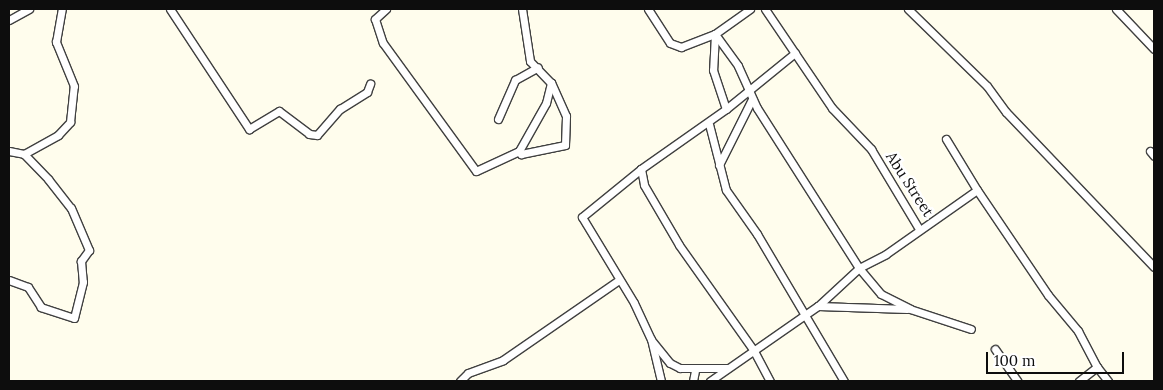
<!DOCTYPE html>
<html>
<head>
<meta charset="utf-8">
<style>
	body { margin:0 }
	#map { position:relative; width:1163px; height:390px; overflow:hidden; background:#fffded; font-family:Lora,serif }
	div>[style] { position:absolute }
	.roads { filter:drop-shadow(1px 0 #404040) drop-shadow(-1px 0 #404040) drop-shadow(0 1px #404040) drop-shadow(0 -1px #404040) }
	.street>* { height:7px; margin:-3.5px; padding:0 3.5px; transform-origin:3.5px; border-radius:3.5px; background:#fff }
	span { translate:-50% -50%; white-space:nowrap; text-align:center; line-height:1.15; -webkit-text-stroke:5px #fff; paint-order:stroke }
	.street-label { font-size:15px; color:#0d0d0d }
	.frame { position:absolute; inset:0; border:10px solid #0d0d0d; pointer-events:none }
	.scale { position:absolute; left:986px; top:352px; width:138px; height:22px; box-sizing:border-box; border:2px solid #0d0d0d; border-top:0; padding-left:6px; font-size:15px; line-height:18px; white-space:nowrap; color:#0d0d0d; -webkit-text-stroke:4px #fff; paint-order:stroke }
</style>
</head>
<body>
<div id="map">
	<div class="roads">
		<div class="street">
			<i style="left:170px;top:9px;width:144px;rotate:56.6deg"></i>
			<i style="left:249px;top:129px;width:35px;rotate:-31deg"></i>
			<i style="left:279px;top:111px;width:38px;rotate:37deg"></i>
			<i style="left:309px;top:134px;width:8px;rotate:7deg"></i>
			<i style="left:317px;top:135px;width:35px;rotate:-49deg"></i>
			<i style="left:340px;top:109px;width:32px;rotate:-32deg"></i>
			<i style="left:367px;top:92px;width:9px;rotate:-69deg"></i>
			<i style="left:386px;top:9px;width:15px;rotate:138deg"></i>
			<i style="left:375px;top:19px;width:25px;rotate:72deg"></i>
			<i style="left:383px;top:43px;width:158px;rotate:54deg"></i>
			<i style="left:476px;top:171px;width:47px;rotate:-24.9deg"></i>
			<i style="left:519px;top:151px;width:55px;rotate:-60.6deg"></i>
			<i style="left:546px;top:103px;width:21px;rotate:-76deg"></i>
			<i style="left:551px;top:83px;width:30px;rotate:-134deg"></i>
			<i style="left:530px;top:61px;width:53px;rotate:-98.7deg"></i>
			<i style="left:648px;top:9px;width:40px;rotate:57.1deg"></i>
			<i style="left:670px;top:43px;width:12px;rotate:20deg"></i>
			<i style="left:681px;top:47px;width:36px;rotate:-21deg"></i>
			<i style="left:715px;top:34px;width:36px;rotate:93deg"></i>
			<i style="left:713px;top:70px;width:41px;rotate:71.6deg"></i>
			<i style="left:726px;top:109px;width:104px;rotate:144.8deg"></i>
			<i style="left:641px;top:169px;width:76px;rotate:140.9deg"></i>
			<i style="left:582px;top:217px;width:100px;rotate:58.8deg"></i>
			<i style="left:634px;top:303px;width:40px;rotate:65deg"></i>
			<i style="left:651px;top:339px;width:43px;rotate:76.6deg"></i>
			<i style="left:750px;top:9px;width:43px;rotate:144.5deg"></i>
			<i style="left:715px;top:34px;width:39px;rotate:54deg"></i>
			<i style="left:738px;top:66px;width:46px;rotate:65.7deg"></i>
			<i style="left:757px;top:108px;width:190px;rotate:57.5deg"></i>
			<i style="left:859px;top:268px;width:34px;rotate:50deg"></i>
			<i style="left:881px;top:294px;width:33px;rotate:27deg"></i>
			<i style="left:910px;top:309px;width:64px;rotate:18.2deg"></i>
			<i style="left:765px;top:9px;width:120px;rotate:55.9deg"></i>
			<i style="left:832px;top:108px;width:57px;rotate:46.4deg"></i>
			<i style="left:871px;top:149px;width:93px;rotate:59deg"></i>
			<i style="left:908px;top:9px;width:110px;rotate:44.3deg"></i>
			<i style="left:987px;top:86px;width:32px;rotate:54deg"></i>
			<i style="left:1006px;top:112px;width:214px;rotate:46.3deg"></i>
			<i style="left:1116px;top:9px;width:55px;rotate:46.5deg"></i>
			<i style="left:9px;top:20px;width:23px;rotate:-29deg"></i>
			<i style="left:726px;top:109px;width:89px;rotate:-39.1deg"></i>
			<i style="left:498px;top:119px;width:43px;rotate:-66.4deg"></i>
			<i style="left:515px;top:80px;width:26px;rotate:-29deg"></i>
			<i style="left:709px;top:124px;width:68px;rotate:75.6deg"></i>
			<i style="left:726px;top:190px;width:54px;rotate:54.8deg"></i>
			<i style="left:757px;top:234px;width:171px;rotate:59.4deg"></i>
			<i style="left:946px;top:139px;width:60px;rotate:58.7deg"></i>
			<i style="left:9px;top:151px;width:15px;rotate:11deg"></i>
			<i style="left:24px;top:154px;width:35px;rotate:46deg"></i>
			<i style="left:48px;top:179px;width:37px;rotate:52deg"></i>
			<i style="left:71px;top:208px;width:46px;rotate:66.8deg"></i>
			<i style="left:89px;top:250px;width:14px;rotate:126deg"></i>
			<i style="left:81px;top:261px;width:21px;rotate:85deg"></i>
			<i style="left:83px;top:282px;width:37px;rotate:104deg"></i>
			<i style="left:74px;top:318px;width:35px;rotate:-162deg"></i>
			<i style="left:41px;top:307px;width:24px;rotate:-123deg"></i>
			<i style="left:28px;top:287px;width:20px;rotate:-160deg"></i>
			<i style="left:519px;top:151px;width:4px;rotate:56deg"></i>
			<i style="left:521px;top:154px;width:45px;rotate:-11.6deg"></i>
			<i style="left:565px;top:145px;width:29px;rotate:-88deg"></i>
			<i style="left:566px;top:116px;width:36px;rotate:-114deg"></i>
			<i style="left:1150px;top:151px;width:6px;rotate:51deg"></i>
			<i style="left:24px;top:154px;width:39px;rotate:-29deg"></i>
			<i style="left:58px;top:135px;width:18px;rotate:-47deg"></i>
			<i style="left:70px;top:122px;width:36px;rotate:-84deg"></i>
			<i style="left:74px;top:86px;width:48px;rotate:-112.2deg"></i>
			<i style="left:56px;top:42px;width:34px;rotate:-80deg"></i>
			<i style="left:719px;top:165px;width:74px;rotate:-63.4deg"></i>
			<i style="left:641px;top:169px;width:16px;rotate:79deg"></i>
			<i style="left:644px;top:185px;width:69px;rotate:59.7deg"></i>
			<i style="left:679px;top:245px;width:130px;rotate:54.7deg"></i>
			<i style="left:754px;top:351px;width:34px;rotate:62deg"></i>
			<i style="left:818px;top:306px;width:89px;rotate:1.9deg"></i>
			<i style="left:652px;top:341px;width:28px;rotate:51deg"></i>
			<i style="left:670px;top:363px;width:11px;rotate:27deg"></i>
			<i style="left:680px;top:368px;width:47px"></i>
			<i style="left:995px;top:349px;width:39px;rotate:55deg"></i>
			<i style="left:460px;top:381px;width:11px;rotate:-45deg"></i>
			<i style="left:468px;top:373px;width:37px;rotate:-20deg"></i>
			<i style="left:503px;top:360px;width:141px;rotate:-34.6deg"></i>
			<i style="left:693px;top:381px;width:10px;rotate:-79deg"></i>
			<i style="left:710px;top:381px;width:131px;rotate:-34.8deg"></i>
			<i style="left:818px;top:306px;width:56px;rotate:-42.8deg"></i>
			<i style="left:859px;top:268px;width:30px;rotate:-27deg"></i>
			<i style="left:886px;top:254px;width:111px;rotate:-35.1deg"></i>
			<i style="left:977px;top:190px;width:127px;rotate:55.9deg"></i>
			<i style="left:1048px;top:295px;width:47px;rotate:50.2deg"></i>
			<i style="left:1078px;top:331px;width:41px;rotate:62.2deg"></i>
			<i style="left:1079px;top:381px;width:23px;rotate:-38deg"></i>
			<i style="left:1097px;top:367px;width:18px;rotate:52deg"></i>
		</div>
	</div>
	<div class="street-label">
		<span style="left:910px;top:184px;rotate:57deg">Abu Street</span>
	</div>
	<div class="frame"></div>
	<div class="scale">100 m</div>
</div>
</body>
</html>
